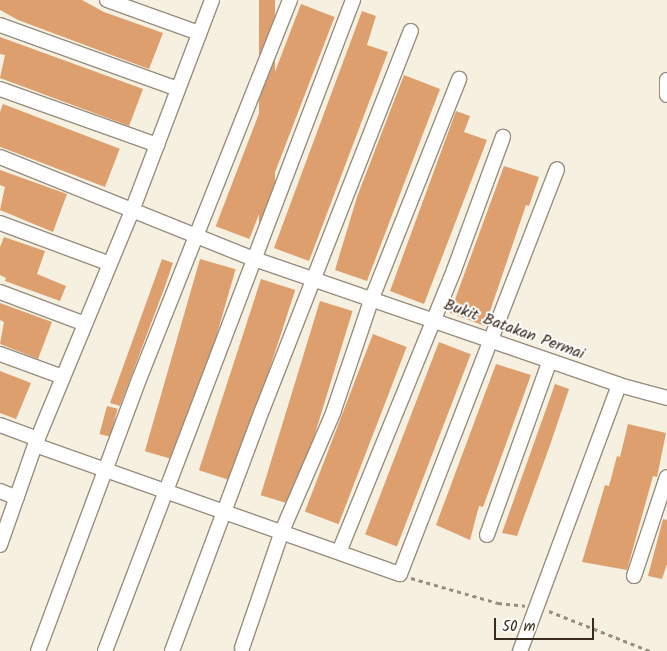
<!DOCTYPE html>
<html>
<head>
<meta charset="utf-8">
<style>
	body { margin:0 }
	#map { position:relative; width:667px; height:651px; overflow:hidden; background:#f5f0e0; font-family:Kalam,sans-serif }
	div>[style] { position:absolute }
	.building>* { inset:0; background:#dd9f6d; transform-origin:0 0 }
	.path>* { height:2.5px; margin-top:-1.25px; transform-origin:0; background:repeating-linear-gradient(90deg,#988d7f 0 4px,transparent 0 8px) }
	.roads { filter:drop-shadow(1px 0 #988d7f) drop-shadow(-1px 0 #988d7f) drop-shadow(0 1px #988d7f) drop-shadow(0 -1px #988d7f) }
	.minor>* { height:14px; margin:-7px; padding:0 7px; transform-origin:7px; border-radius:7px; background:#fff }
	span { translate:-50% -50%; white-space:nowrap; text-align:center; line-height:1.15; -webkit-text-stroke:4px #fff; paint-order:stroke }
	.street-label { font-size:16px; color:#3b2a1e }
	.scale { position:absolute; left:494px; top:618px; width:100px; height:22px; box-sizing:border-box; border:2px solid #3b2a1e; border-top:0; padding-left:6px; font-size:15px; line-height:18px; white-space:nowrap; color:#3b2a1e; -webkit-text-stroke:4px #fff; paint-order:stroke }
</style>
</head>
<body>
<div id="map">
	<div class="building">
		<i style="clip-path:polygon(0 0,82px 0,104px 12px,163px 33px,149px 69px,18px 20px,0 10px)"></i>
		<i style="left:259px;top:0;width:16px;height:226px"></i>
		<i style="left:301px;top:4px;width:36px;height:238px;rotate:21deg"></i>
		<i style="clip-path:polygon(362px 11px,376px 16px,367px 45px,388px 52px,309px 261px,274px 248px)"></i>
		<i style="clip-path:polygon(0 37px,143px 89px,129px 126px,0 78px,5px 55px,0 54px)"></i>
		<i style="clip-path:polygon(404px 75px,440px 89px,367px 281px,335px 270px,357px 197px)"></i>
		<i style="left:3px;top:104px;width:125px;height:41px;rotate:21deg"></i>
		<i style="clip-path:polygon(456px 111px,470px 116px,464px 132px,487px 140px,424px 304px,390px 291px)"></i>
		<i style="clip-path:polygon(504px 166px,539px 177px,529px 206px,526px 205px,485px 326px,450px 313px)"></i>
		<i style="clip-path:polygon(0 170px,67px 194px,53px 232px,0 210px,5px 187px,0 185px)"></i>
		<i style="clip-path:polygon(4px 237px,45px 251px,37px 274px,66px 286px,60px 301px,5px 281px,6px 278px,0 275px,0 247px)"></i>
		<i style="clip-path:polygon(162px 259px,173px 263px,164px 289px,120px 406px,110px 403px)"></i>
		<i style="left:200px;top:259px;width:37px;height:200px;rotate:16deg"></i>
		<i style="left:261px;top:279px;width:36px;height:201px;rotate:18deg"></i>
		<i style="left:320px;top:301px;width:34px;height:203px;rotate:17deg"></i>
		<i style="clip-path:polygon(0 303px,52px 322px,38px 359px,0 344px,4px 322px,0 320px)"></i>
		<i style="left:373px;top:334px;width:36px;height:190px;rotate:21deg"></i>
		<i style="left:439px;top:342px;width:34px;height:206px;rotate:21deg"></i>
		<i style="clip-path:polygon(496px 364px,531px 375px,483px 507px,479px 506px,470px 540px,436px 525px)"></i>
		<i style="clip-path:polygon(0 371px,31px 383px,16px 419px,0 413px)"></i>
		<i style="clip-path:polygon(555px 384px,569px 389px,549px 448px,517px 536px,502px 533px)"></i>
		<i style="left:107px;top:406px;width:11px;height:29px;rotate:15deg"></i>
		<i style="clip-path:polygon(628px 424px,666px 433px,657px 477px,653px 476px,627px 570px,582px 562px,605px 485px,609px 486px,617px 456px,620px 457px)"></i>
		<i style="clip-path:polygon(663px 519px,667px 520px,667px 564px,662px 579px,648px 576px)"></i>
	</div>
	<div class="path">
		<i style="left:411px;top:578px;width:91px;rotate:16deg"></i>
		<i style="left:498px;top:603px;width:27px;rotate:6deg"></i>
		<i style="left:549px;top:611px;width:109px;rotate:21.6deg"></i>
	</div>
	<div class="roads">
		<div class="minor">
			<i style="left:107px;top:0;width:98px;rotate:19.7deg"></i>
			<i style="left:0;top:25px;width:189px;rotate:19.8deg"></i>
			<i style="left:667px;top:80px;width:15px;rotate:90deg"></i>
			<i style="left:0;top:89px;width:167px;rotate:19.6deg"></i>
			<i style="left:0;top:157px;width:274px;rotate:21.9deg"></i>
			<i style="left:254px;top:259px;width:386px;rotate:19deg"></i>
			<i style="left:619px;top:385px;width:284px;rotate:110.4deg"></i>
			<i style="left:0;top:223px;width:117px;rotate:20.4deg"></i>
			<i style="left:0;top:292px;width:91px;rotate:20.6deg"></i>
			<i style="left:0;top:354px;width:67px;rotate:20.1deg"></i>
			<i style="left:619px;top:385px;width:50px;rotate:15.2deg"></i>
			<i style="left:0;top:425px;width:40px;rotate:20.2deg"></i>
			<i style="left:35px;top:445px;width:387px;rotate:19.5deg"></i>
			<i style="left:400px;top:574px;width:434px;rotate:-68.8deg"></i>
			<i style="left:0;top:491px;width:18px;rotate:22deg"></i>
			<i style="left:487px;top:535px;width:183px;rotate:-70.2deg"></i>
			<i style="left:0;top:545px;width:106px;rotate:-70.7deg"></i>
			<i style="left:35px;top:445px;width:248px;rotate:-67.5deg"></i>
			<i style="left:130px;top:216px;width:231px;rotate:-69.2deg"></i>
			<i style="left:339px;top:552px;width:305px;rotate:-67.8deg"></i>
			<i style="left:454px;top:270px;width:142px;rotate:-69.8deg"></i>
			<i style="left:634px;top:576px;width:104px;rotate:-71.6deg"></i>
			<i style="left:242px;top:648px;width:124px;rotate:-71.1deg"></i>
			<i style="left:282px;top:531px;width:129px;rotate:-66.6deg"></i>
			<i style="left:333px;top:413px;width:121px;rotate:-71.3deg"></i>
			<i style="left:372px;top:298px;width:236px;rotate:-68.3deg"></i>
			<i style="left:38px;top:651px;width:292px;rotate:-69.6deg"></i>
			<i style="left:140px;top:377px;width:406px;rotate:-68.3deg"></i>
			<i style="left:105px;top:651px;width:697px;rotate:-69.15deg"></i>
			<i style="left:172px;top:651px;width:259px;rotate:-69.5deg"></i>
			<i style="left:263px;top:408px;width:405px;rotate:-68.6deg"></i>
		</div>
	</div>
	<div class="street-label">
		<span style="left:514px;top:330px;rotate:20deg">Bukit Batakan Permai</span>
	</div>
	<div class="scale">50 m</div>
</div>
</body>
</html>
